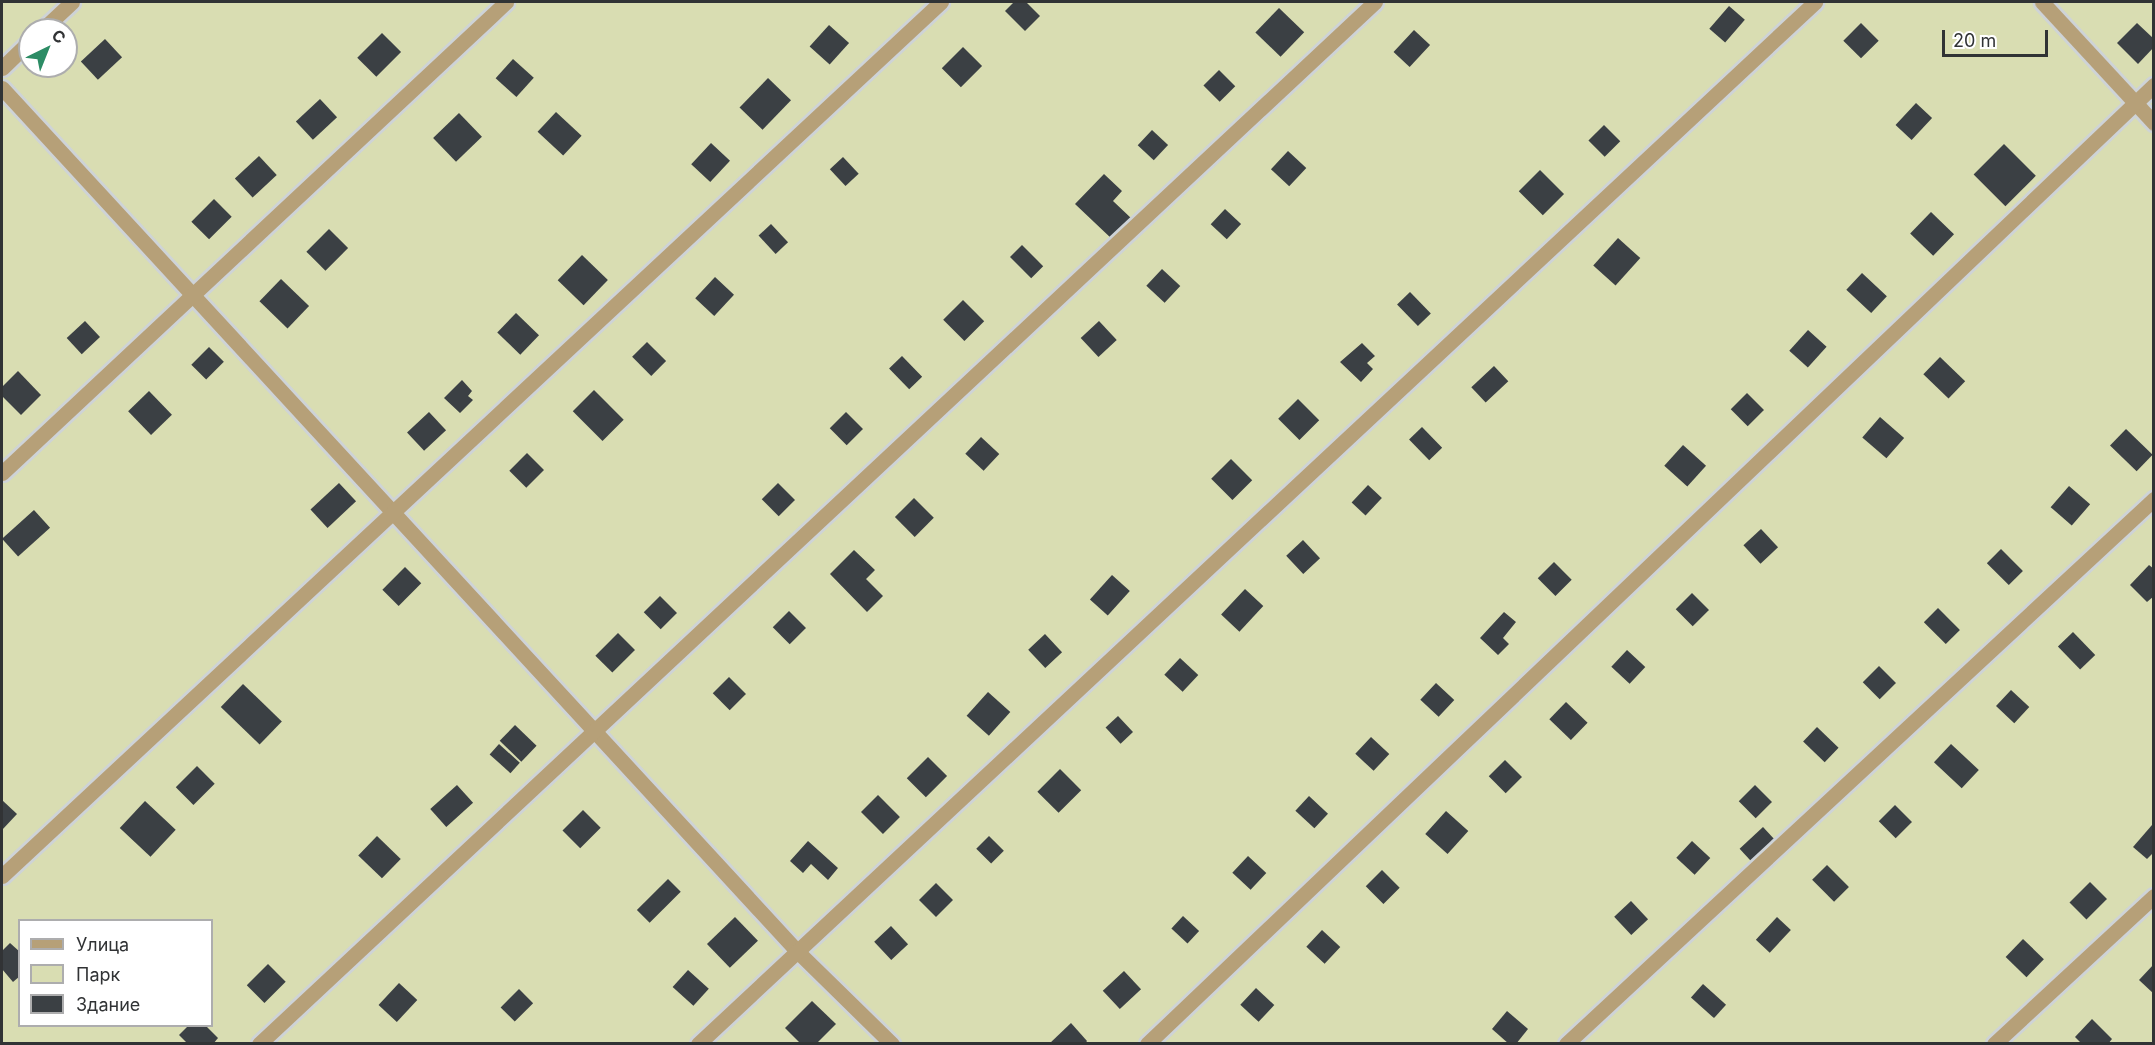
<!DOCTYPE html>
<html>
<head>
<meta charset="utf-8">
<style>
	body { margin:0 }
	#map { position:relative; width:2155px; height:1045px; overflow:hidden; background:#f0f6fa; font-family:Inter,sans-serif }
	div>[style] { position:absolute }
	.green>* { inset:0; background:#d9ddb2 }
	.building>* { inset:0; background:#3b4044; transform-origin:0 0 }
	.roads { filter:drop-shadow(2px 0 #ced3d7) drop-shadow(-2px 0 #ced3d7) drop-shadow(0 2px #ced3d7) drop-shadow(0 -2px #ced3d7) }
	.minor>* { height:15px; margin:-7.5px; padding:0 7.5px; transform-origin:7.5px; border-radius:7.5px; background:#b6a078 }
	span { translate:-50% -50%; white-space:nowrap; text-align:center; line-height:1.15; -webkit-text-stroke:6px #fff; paint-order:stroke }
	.frame { position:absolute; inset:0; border:3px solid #313335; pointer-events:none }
	.legend { position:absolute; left:18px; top:919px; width:195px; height:108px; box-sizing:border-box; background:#fff; border:2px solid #adadae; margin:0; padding:8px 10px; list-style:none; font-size:18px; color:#313335 }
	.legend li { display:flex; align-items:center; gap:12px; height:30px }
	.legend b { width:30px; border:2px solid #adadae }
	.north { position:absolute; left:18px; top:18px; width:60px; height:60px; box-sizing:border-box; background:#fff; border:2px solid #adadae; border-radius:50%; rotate:43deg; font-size:16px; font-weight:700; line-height:24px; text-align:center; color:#313335 }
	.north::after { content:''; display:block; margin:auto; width:21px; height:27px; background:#2c8c65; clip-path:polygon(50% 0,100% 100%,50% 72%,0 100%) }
	.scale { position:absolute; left:1942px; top:30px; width:106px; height:27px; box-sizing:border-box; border:3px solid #313335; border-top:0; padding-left:8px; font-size:18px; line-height:21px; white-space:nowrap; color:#313335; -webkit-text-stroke:4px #fff; paint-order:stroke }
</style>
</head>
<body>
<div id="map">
	<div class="green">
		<i style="clip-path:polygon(evenodd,2px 2px,2153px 2px,2153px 1043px,2px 1043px,2px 2px,30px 30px,66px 30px,66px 66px,30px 66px,30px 30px,2px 2px,20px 920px,212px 920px,212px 1026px,20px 1026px,20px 920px)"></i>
	</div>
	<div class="building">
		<i style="clip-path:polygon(1014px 2px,1026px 2px,1040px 16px,1025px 31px,1005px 11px)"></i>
		<i style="left:1729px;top:6px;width:21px;height:30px;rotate:41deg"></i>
		<i style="left:1279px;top:8px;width:35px;height:34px;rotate:44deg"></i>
		<i style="left:1861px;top:23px;width:25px;height:25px;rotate:45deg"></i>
		<i style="clip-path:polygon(2137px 23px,2154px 39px,2154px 47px,2138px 64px,2117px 43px)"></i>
		<i style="left:829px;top:25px;width:27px;height:29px;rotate:42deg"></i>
		<i style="left:1414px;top:30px;width:22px;height:30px;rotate:43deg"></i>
		<i style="left:382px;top:33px;width:27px;height:35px;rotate:45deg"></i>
		<i style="left:105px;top:39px;width:25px;height:33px;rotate:47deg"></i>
		<i style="left:963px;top:47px;width:27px;height:30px;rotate:45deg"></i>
		<i style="left:513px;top:59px;width:28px;height:26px;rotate:42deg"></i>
		<i style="left:1219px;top:70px;width:23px;height:22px;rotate:45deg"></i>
		<i style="left:768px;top:78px;width:32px;height:41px;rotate:44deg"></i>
		<i style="left:320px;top:99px;width:25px;height:33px;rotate:47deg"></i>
		<i style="left:1916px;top:103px;width:22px;height:30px;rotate:43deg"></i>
		<i style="left:556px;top:112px;width:35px;height:27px;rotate:43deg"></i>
		<i style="left:459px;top:113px;width:33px;height:36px;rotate:46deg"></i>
		<i style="left:1604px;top:125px;width:23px;height:22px;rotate:45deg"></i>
		<i style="left:1152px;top:130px;width:22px;height:21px;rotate:43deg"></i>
		<i style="left:711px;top:143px;width:26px;height:29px;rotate:43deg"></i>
		<i style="left:2004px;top:144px;width:45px;height:43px;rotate:45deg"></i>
		<i style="left:1288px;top:151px;width:25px;height:25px;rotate:43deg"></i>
		<i style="left:259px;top:156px;width:26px;height:33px;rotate:47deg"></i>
		<i style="left:843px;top:157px;width:23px;height:18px;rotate:47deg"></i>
		<i style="left:1540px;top:170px;width:34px;height:30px;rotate:45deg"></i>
		<i style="clip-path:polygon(1104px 174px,1122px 191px,1113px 201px,1132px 219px,1113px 240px,1075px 204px)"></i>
		<i style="left:214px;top:199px;width:25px;height:32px;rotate:45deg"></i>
		<i style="left:1225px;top:209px;width:22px;height:21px;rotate:43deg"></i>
		<i style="left:1931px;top:212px;width:32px;height:30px;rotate:44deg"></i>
		<i style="left:771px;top:224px;width:25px;height:17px;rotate:47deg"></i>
		<i style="left:329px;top:229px;width:27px;height:32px;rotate:45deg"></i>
		<i style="left:1618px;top:238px;width:30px;height:37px;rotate:42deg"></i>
		<i style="left:1022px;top:245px;width:30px;height:17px;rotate:45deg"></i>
		<i style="left:582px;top:255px;width:36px;height:35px;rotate:44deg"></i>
		<i style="left:1162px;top:269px;width:25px;height:23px;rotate:43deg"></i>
		<i style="left:1862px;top:273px;width:34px;height:23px;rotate:43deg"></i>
		<i style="left:715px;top:277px;width:26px;height:29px;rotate:43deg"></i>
		<i style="left:281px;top:279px;width:39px;height:31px;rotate:44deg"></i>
		<i style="left:1410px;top:292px;width:30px;height:18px;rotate:46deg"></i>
		<i style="left:963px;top:300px;width:30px;height:28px;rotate:45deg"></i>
		<i style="left:516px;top:313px;width:32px;height:27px;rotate:44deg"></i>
		<i style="left:85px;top:321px;width:22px;height:25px;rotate:47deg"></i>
		<i style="left:1099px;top:321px;width:26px;height:25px;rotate:47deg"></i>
		<i style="left:1808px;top:330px;width:25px;height:28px;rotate:42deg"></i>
		<i style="left:647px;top:342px;width:27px;height:21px;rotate:45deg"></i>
		<i style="clip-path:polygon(1362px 343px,1375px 356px,1367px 363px,1373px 369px,1361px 382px,1340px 362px)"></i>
		<i style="left:209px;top:347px;width:21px;height:25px;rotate:45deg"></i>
		<i style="left:902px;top:356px;width:29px;height:18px;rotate:46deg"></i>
		<i style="left:1940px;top:357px;width:35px;height:24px;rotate:44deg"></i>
		<i style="left:1494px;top:366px;width:21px;height:31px;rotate:47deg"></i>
		<i style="clip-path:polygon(18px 371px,41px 395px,21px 415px,2px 396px,2px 387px)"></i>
		<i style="clip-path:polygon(462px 380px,472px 391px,468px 396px,473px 400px,460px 413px,444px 398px)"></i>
		<i style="left:594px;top:390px;width:42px;height:30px;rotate:45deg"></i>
		<i style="left:149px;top:391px;width:33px;height:29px;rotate:46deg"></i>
		<i style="left:1747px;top:393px;width:24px;height:23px;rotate:45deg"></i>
		<i style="left:1298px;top:399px;width:30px;height:28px;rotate:45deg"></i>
		<i style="left:429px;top:412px;width:25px;height:30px;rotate:47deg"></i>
		<i style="left:846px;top:412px;width:24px;height:23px;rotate:45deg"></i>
		<i style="left:1880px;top:417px;width:32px;height:27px;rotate:41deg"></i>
		<i style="left:1422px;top:427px;width:29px;height:18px;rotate:46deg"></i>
		<i style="left:2126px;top:429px;width:37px;height:23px;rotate:44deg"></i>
		<i style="left:981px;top:437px;width:25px;height:23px;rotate:43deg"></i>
		<i style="left:1683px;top:445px;width:31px;height:28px;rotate:42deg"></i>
		<i style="left:527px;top:453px;width:24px;height:25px;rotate:45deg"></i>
		<i style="left:1231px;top:459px;width:30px;height:28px;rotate:45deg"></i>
		<i style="left:339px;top:483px;width:25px;height:39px;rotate:47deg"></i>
		<i style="left:778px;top:483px;width:24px;height:23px;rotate:45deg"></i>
		<i style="left:1368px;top:485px;width:19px;height:24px;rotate:43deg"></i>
		<i style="left:2069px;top:486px;width:28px;height:28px;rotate:41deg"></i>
		<i style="left:914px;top:498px;width:28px;height:27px;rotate:45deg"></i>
		<i style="left:34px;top:510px;width:24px;height:43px;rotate:48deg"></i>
		<i style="left:1761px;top:529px;width:25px;height:24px;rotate:47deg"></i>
		<i style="left:1303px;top:540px;width:25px;height:23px;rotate:47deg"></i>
		<i style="left:2001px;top:549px;width:31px;height:20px;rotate:45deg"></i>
		<i style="clip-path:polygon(854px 550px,875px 570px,866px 579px,883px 596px,867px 612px,830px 574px)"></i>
		<i style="left:1554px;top:562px;width:25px;height:23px;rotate:45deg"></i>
		<i style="clip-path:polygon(2149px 565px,2154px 569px,2154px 596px,2147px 602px,2130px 585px)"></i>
		<i style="left:405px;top:567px;width:23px;height:32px;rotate:45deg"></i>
		<i style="left:1112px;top:575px;width:24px;height:33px;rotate:42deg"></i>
		<i style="left:1245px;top:589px;width:25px;height:35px;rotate:43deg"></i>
		<i style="left:1692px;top:593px;width:24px;height:23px;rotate:45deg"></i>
		<i style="left:660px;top:596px;width:24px;height:23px;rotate:45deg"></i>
		<i style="left:1938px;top:608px;width:31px;height:20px;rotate:45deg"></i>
		<i style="left:789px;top:611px;width:24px;height:23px;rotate:45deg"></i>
		<i style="clip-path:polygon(1504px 612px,1516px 622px,1503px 638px,1509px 644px,1498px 655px,1480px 638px)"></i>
		<i style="left:2073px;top:632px;width:32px;height:21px;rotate:46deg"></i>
		<i style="left:618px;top:633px;width:24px;height:32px;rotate:45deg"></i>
		<i style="left:1045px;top:634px;width:25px;height:23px;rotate:47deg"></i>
		<i style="left:1627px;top:650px;width:25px;height:23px;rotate:43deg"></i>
		<i style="left:1180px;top:658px;width:25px;height:23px;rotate:43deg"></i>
		<i style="left:1879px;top:666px;width:24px;height:23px;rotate:45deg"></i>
		<i style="left:729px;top:677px;width:24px;height:23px;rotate:45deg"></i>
		<i style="left:1436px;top:683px;width:25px;height:23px;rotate:43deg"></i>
		<i style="left:243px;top:684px;width:54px;height:32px;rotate:44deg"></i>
		<i style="left:2011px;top:690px;width:25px;height:22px;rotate:43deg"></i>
		<i style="left:988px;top:692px;width:30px;height:32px;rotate:42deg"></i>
		<i style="left:1566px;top:702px;width:30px;height:24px;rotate:44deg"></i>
		<i style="left:1118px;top:716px;width:22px;height:17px;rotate:47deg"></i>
		<i style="left:515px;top:725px;width:30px;height:22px;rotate:44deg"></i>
		<i style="left:1817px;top:727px;width:30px;height:20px;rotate:44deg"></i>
		<i style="left:1371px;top:737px;width:25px;height:23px;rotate:43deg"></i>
		<i style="left:499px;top:744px;width:28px;height:14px;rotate:42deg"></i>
		<i style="left:1951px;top:744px;width:38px;height:25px;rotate:43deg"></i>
		<i style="left:928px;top:757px;width:27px;height:30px;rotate:45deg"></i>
		<i style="left:1505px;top:760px;width:24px;height:23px;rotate:45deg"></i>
		<i style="left:197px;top:766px;width:25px;height:30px;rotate:45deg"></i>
		<i style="left:1060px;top:769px;width:30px;height:32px;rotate:45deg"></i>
		<i style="left:457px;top:785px;width:24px;height:36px;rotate:48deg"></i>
		<i style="left:1755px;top:785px;width:24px;height:23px;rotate:45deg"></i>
		<i style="left:878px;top:795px;width:31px;height:24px;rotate:45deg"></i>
		<i style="left:1309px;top:796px;width:26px;height:20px;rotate:43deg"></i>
		<i style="clip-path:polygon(2px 800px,17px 814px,2px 830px)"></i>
		<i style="left:145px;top:801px;width:42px;height:37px;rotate:43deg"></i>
		<i style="left:1895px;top:805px;width:24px;height:23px;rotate:45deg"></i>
		<i style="left:583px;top:810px;width:25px;height:29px;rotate:45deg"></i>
		<i style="left:1446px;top:811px;width:30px;height:31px;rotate:42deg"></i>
		<i style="clip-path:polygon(2152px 825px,2154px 852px,2147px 859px,2133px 847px)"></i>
		<i style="left:1763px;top:827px;width:19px;height:32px;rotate:47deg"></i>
		<i style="left:377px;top:836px;width:33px;height:27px;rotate:44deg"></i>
		<i style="left:989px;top:836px;width:21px;height:18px;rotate:45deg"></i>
		<i style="clip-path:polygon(808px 841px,838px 868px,828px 880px,811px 864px,803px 873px,790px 861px)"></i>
		<i style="left:1692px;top:841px;width:25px;height:23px;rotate:43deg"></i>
		<i style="left:1248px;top:856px;width:25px;height:23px;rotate:43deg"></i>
		<i style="left:1827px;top:865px;width:31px;height:21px;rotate:45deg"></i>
		<i style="left:1382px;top:870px;width:25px;height:23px;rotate:45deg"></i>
		<i style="left:668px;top:879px;width:18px;height:44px;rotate:45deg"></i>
		<i style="left:2090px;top:882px;width:24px;height:29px;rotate:45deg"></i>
		<i style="left:936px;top:883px;width:24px;height:24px;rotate:45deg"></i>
		<i style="left:1631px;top:901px;width:25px;height:23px;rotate:47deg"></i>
		<i style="left:1183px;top:916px;width:22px;height:17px;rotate:43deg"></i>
		<i style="left:735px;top:917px;width:33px;height:39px;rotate:46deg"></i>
		<i style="left:1777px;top:917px;width:19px;height:31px;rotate:43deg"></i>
		<i style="left:891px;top:926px;width:25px;height:23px;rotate:47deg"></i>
		<i style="left:1322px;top:930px;width:25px;height:23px;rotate:43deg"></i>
		<i style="left:2023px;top:939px;width:29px;height:25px;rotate:44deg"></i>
		<i style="clip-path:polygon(10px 943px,20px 952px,20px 976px,13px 982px,2px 969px,2px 951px)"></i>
		<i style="left:268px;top:964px;width:25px;height:30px;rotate:45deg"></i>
		<i style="clip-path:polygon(2154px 964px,2154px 994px,2139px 980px)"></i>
		<i style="left:688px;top:970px;width:28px;height:23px;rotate:42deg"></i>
		<i style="left:1124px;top:971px;width:25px;height:29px;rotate:47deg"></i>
		<i style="left:399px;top:983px;width:25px;height:30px;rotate:43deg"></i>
		<i style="left:1703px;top:984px;width:31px;height:18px;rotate:42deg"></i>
		<i style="left:1256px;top:988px;width:25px;height:23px;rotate:43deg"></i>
		<i style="left:519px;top:989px;width:20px;height:26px;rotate:45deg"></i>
		<i style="clip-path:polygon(812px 1001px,836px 1024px,816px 1044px,801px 1044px,785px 1028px)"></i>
		<i style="clip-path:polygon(1507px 1011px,1528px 1029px,1516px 1044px,1509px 1044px,1492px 1029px)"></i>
		<i style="clip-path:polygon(2092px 1019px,2112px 1039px,2108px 1044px,2082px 1044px,2075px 1037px)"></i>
		<i style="clip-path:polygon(1071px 1023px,1087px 1041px,1085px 1044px,1049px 1044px)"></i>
		<i style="clip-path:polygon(188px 1026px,206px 1026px,218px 1038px,213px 1044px,188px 1044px,179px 1035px)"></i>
	</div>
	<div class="roads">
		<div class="minor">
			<i style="left:2042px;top:2px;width:165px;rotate:47.2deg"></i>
			<i style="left:42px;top:30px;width:41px;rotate:-43deg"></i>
			<i style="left:2px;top:68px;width:39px;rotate:-44deg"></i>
			<i style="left:2px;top:88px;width:1173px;rotate:47.35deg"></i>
			<i style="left:797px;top:951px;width:133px;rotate:44.4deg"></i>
			<i style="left:2px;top:473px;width:690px;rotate:-43.06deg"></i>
			<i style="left:2px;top:876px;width:1283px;rotate:-42.95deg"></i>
			<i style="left:259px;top:1044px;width:1527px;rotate:-43.04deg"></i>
			<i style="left:698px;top:1044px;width:1528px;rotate:-43.01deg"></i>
			<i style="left:1147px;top:1044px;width:1391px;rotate:-43.6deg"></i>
			<i style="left:1566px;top:1044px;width:802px;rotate:-42.83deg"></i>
			<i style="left:1994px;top:1044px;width:218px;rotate:-42.8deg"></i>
		</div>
	</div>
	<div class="frame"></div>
	<ul class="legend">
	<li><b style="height:8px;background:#b6a078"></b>Улица</li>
	<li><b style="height:16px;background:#d9ddb2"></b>Парк</li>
	<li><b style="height:16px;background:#3b4044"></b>Здание</li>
	</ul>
	<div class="north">С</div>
	<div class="scale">20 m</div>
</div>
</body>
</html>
